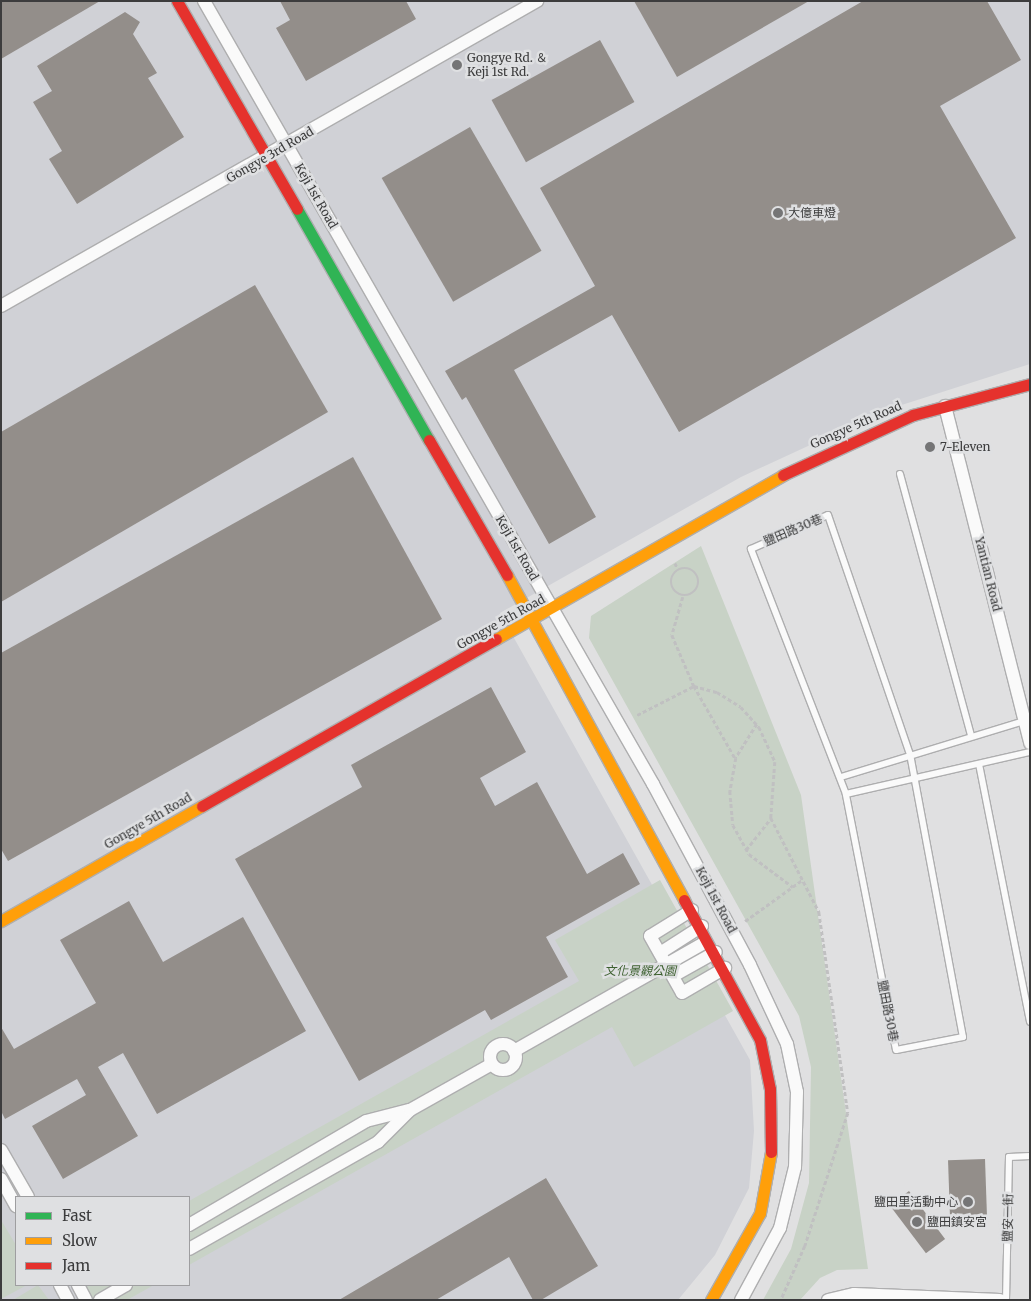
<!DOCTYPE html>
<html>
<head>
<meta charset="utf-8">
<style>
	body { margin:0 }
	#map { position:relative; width:1031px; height:1301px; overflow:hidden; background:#e0e0e1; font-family:Merriweather,"Noto Sans TC",serif }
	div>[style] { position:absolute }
	.built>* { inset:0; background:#d0d1d6 }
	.green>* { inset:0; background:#c8d2c6 }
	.building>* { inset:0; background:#938e8a; transform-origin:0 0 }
	.path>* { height:2.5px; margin-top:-1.25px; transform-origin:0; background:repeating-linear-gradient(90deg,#c0c0c1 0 4px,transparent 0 6.5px) }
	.path>.ring { margin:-1.25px; padding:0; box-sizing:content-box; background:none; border:2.5px solid #c0c0c1; border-radius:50% }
	.roads { filter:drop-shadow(1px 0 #aeaeaf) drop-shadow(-1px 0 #aeaeaf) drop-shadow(0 1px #aeaeaf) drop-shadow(0 -1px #aeaeaf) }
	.lane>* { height:6px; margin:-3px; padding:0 3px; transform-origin:3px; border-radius:3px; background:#fafafa }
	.street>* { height:12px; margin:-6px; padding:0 6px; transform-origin:6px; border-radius:6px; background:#fafafa }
	.street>.ring { margin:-6px; padding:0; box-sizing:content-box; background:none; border:12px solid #fafafa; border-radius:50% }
	.fast>* { height:11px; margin:-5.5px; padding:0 5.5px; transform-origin:5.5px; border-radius:5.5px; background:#30b455 }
	.slow>* { height:11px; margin:-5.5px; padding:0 5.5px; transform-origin:5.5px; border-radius:5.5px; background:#ff9f0a }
	.jam>* { height:11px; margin:-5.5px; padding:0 5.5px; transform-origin:5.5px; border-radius:5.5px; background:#e5322d }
	.dots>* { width:14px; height:14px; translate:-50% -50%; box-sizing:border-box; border:2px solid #dfe0e2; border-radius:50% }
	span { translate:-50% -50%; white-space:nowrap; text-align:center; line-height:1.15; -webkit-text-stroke:5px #dfe0e2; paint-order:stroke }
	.poi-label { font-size:12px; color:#3c3c3d }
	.left { translate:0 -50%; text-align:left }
	.right { translate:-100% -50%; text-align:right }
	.street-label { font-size:12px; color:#3c3c3d }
	.park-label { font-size:12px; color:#3d6030; font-style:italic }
	.frame { position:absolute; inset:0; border:2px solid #3c3c3d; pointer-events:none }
	.legend { position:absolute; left:15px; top:1196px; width:175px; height:90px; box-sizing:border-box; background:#dfe0e2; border:1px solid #9e9ea0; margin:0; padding:6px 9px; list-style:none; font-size:15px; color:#3c3c3d }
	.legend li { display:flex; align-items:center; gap:10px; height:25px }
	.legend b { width:25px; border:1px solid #9e9ea0 }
</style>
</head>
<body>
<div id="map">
	<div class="built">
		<i style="clip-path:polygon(evenodd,1px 1px,1030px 1px,1030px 364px,886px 410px,741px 477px,500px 613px,750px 1060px,754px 1131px,749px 1188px,715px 1255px,678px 1300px,1px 1300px,1px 1px,16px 1197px,189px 1197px,189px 1285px,16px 1285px,16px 1197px)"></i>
	</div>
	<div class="green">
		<i style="clip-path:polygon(701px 546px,801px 795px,868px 1269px,837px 1270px,820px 1278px,800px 1300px,763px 1300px,791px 1249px,809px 1183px,811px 1067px,799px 1016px,589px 638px,591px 616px)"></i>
		<i style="clip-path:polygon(660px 880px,733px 1011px,634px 1067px,612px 1027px,189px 1265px,189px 1201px,579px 981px,555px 940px)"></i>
		<i style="clip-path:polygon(1px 1220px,16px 1245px,16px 1285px,27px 1285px,1px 1299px)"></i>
		<i style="clip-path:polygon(38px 1285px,49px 1300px,13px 1300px)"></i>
		<i style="clip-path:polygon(85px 1285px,154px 1285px,127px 1300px,93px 1300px)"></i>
	</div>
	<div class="building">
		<i style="clip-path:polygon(1px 1px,100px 1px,1px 59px)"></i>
		<i style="clip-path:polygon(280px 1px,406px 1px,416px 19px,306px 81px,276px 28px,290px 20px)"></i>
		<i style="clip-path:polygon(634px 1px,809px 1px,677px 77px)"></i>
		<i style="clip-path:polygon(863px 1px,987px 1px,1021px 60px,940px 106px,1016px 238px,679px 432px,612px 315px,514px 370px,596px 517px,549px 544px,466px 397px,462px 400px,445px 371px,595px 286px,540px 188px)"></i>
		<i style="clip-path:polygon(125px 12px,140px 22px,133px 34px,157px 73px,148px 78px,184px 137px,77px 204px,49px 159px,62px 151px,33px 102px,52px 91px,37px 66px)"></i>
		<i style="left:600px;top:40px;width:71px;height:124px;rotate:61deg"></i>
		<i style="left:470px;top:127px;width:143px;height:102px;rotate:60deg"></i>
		<i style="clip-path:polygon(255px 285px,328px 412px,1px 602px,1px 432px)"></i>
		<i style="clip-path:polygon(353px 457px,442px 619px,8px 861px,1px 849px,1px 653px)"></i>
		<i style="clip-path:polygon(491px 687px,526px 752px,480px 778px,495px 806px,537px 782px,587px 874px,623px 853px,640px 884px,546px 937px,568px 977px,491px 1020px,485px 1010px,359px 1081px,235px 859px,362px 787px,351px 765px)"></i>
		<i style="clip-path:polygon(129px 901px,163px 962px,243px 917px,306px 1031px,157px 1114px,123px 1053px,98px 1067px,138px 1136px,63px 1179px,32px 1126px,86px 1095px,77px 1079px,5px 1119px,1px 1111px,1px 1027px,14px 1049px,96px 1003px,60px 940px)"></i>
		<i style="left:985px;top:1159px;width:58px;height:37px;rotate:88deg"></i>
		<i style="clip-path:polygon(546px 1178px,598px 1266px,541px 1300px,533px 1300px,509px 1257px,436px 1300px,339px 1300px)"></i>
		<i style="left:909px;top:1191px;width:60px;height:24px;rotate:53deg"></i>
	</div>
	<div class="path">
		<i style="left:675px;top:563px;width:7px;rotate:63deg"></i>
		<i class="ring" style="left:671px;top:568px;width:25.5px;height:25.5px"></i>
		<i style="left:683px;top:597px;width:40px;rotate:106deg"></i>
		<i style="left:672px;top:635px;width:56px;rotate:66.7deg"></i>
		<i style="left:694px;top:686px;width:83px;rotate:60.3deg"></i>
		<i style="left:637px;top:715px;width:64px;rotate:-27deg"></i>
		<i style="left:694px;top:686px;width:24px;rotate:15deg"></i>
		<i style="left:717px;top:692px;width:28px;rotate:32deg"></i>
		<i style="left:741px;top:707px;width:27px;rotate:48deg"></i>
		<i style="left:759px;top:727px;width:38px;rotate:65deg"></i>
		<i style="left:775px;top:762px;width:56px;rotate:94.1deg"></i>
		<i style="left:771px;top:818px;width:106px;rotate:62.9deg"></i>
		<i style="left:819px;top:912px;width:203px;rotate:81.8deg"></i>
		<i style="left:848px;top:1113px;width:140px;rotate:107.9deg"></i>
		<i style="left:805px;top:1246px;width:59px;rotate:114deg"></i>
		<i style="left:757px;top:724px;width:40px;rotate:122deg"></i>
		<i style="left:736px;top:758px;width:34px;rotate:100deg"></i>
		<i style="left:730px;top:791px;width:34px;rotate:85deg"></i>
		<i style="left:733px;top:825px;width:33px;rotate:61deg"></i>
		<i style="left:749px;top:854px;width:55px;rotate:36.9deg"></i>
		<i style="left:746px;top:850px;width:41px;rotate:-52deg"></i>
		<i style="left:745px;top:921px;width:70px;rotate:-35.7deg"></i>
	</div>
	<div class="roads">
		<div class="lane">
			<i style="left:900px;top:474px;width:270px;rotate:74.8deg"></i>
			<i style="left:828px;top:515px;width:253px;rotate:71.1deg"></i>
			<i style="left:910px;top:754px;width:288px;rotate:79.4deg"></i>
			<i style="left:963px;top:1037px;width:68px;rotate:169deg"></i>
			<i style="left:896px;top:1050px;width:261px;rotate:-101.1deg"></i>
			<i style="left:846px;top:794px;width:263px;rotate:-111.2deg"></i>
			<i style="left:751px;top:549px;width:84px;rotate:-23.8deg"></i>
			<i style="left:979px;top:764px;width:263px;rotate:78.8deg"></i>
			<i style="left:841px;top:777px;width:191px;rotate:-17deg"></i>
			<i style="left:846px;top:794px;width:189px;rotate:-12.9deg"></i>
			<i style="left:1006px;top:1300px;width:143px;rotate:-88.8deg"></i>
			<i style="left:1009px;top:1157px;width:21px;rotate:-3deg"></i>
		</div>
		<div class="street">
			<i style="left:204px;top:1px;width:903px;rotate:60.17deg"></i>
			<i style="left:653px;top:784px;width:205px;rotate:61.8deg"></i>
			<i style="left:750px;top:965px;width:87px;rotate:64.9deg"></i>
			<i style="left:787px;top:1044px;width:49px;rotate:78.2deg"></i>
			<i style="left:797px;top:1092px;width:75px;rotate:91.5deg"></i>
			<i style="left:795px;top:1167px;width:63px;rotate:103.8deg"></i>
			<i style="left:780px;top:1228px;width:82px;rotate:118.4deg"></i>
			<i style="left:1px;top:306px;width:617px;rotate:-29.64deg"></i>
			<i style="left:945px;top:406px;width:348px;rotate:75.8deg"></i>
			<i style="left:692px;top:910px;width:49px;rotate:148.2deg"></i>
			<i style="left:650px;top:936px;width:65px;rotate:60.7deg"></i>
			<i style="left:682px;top:993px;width:50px;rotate:-30.2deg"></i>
			<i style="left:660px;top:953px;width:50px;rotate:-32.7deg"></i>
			<i style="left:673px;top:976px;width:49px;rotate:-29.2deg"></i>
			<i class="ring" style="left:490px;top:1044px;width:14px;height:14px"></i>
			<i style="left:514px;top:1051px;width:216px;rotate:-29.6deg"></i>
			<i style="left:1px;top:1150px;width:54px;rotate:60.1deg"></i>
			<i style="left:1px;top:1179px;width:31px;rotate:61deg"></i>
			<i style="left:189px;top:1225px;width:205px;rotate:-30.4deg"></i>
			<i style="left:366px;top:1121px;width:44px;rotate:-14.3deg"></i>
			<i style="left:189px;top:1249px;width:217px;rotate:-29.5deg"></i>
			<i style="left:378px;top:1142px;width:45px;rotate:-45deg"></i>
			<i style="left:410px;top:1110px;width:94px;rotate:-29.3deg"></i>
			<i style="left:60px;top:1285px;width:17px;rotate:62deg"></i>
			<i style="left:78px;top:1285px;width:17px;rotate:62deg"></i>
			<i style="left:100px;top:1300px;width:30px;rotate:-30deg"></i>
			<i style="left:828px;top:1300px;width:27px;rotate:-13deg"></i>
			<i style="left:854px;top:1294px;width:146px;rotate:2.4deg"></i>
		</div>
		<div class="fast">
			<i style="left:297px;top:209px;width:266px;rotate:60.3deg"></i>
		</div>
		<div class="slow">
			<i style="left:507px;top:575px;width:370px;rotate:61.4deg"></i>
			<i style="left:496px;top:639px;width:331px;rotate:-29.7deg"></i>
			<i style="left:1px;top:921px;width:232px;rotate:-29.8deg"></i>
			<i style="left:711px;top:1300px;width:100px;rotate:-60.6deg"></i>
			<i style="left:760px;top:1213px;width:62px;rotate:-79.8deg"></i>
		</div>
		<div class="jam">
			<i style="left:177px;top:1px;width:240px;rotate:60deg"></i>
			<i style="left:429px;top:440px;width:156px;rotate:60deg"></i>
			<i style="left:783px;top:475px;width:143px;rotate:-24.8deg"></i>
			<i style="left:913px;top:415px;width:121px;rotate:-14.8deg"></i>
			<i style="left:202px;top:806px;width:338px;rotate:-29.6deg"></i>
			<i style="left:684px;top:900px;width:159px;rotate:61.5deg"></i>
			<i style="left:760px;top:1040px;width:50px;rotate:78.5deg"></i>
			<i style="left:770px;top:1089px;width:63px;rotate:89.1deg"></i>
		</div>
	</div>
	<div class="dots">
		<i style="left:457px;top:65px;background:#757576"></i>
		<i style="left:778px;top:213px;background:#757576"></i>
		<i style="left:930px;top:447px;background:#757576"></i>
		<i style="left:968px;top:1202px;background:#757576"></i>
		<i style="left:917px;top:1222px;background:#757576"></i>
	</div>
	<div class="poi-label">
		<span class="left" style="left:467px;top:65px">Gongye Rd. ＆<br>Keji 1st Rd.</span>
		<span class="left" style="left:788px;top:213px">大億車燈</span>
		<span class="left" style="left:940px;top:447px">7-Eleven</span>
		<span class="right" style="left:958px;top:1202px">鹽田里活動中心</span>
		<span class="left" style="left:927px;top:1222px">鹽田鎮安宮</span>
	</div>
	<div class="street-label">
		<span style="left:270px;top:155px;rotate:-30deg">Gongye 3rd Road</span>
		<span style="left:316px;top:196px;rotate:60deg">Keji 1st Road</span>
		<span style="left:856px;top:425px;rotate:-24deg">Gongye 5th Road</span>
		<span style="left:793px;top:530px;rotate:-23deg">鹽田路30巷</span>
		<span style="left:517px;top:548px;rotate:60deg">Keji 1st Road</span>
		<span style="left:988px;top:574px;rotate:76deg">Yantian Road</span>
		<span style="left:501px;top:622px;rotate:-29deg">Gongye 5th Road</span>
		<span style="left:148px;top:821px;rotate:-30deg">Gongye 5th Road</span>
		<span style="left:716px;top:900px;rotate:62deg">Keji 1st Road</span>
		<span style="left:888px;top:1011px;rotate:79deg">鹽田路30巷</span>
		<span style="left:1008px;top:1218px;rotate:-89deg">鹽安一街</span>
	</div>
	<div class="park-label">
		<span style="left:640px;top:971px">文化景觀公園</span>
	</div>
	<div class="frame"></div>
	<ul class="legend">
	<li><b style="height:6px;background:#30b455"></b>Fast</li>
	<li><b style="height:6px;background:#ff9f0a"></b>Slow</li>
	<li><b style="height:6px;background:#e5322d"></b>Jam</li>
	</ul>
</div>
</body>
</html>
